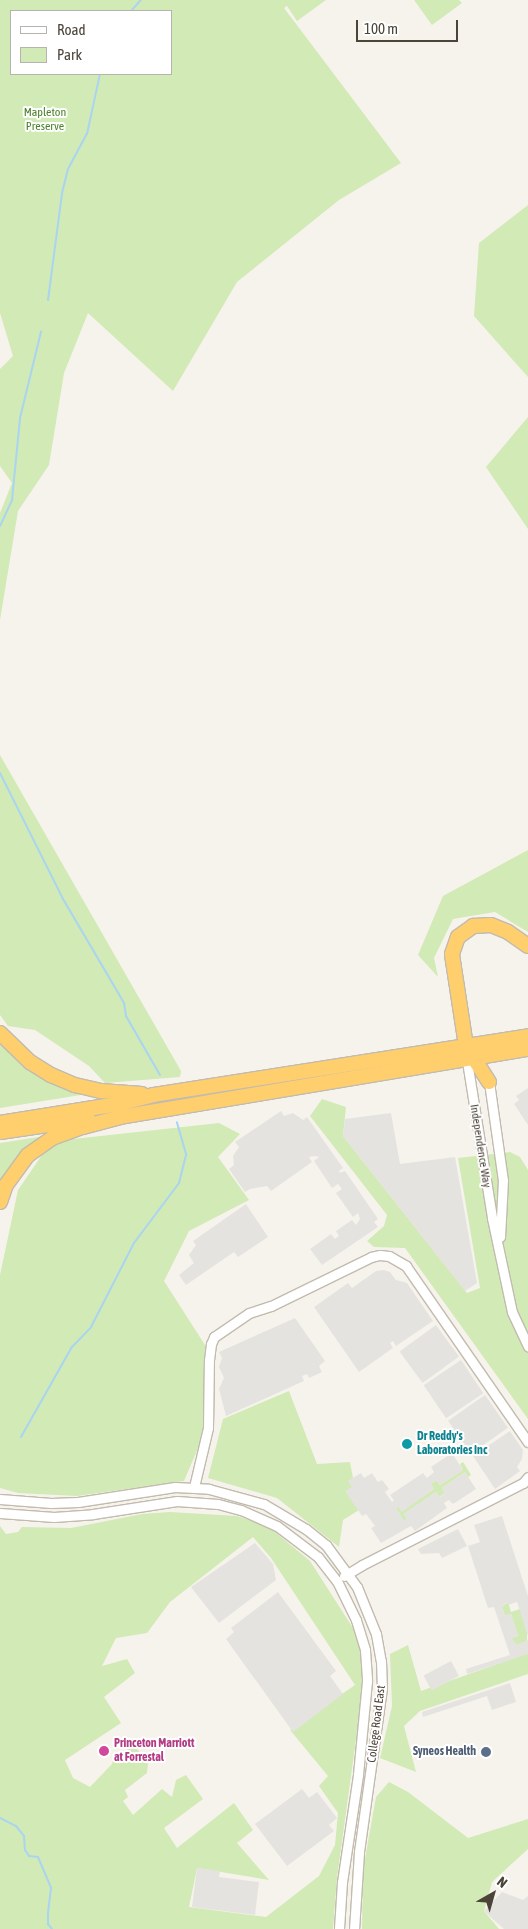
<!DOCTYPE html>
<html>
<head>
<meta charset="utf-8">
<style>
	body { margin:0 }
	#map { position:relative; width:528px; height:1929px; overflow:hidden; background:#f6f3ec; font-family:"Asap Condensed",sans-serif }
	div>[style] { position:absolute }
	.green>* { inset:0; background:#d2eab5 }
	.parking>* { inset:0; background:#e5e3e0; transform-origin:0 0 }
	.stream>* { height:2px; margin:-1px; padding:0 1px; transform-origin:1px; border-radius:1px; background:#a9d4f2 }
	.roads { filter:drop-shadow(1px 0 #c2bbae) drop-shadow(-1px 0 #c2bbae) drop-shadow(0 1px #c2bbae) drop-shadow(0 -1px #c2bbae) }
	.minor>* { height:9px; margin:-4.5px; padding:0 4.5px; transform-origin:4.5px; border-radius:4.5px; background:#fff }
	.highway>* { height:14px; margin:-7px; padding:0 7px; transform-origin:7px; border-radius:7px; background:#ffcf6e }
	.dots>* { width:14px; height:14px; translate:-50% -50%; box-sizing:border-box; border:2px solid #fff; border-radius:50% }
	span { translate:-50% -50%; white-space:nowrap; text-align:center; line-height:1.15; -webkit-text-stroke:4px #fff; paint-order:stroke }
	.park-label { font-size:12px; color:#4a7f2a }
	.street-label { font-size:12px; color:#4b4439 }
	.culture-label { font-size:12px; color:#0d838f; font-weight:700 }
	.left { translate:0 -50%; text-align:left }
	.hotel-label { font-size:12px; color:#b23c85; font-weight:700 }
	.service-label { font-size:12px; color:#4e5e75; font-weight:700 }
	.right { translate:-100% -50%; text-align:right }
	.legend { position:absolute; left:10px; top:10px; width:162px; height:65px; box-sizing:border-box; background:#fff; border:1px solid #b7b4b0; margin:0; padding:6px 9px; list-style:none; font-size:15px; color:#4b4439 }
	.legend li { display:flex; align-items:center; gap:10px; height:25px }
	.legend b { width:25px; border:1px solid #b7b4b0 }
	.north { position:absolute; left:468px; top:1869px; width:50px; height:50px; -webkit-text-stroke:4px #fff; paint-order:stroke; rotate:38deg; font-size:14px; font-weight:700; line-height:20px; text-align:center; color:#4b4439 }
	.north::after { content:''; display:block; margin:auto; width:18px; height:22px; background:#4b4439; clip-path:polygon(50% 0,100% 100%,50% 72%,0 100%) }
	.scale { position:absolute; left:356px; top:20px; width:102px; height:22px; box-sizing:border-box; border:2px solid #4b4439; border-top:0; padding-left:6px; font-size:15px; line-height:18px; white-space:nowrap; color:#4b4439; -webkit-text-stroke:4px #fff; paint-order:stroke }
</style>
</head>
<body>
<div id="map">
	<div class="green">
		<i style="clip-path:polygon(evenodd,0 0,326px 0,297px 21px,287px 6px,284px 8px,401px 163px,339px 200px,237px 282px,173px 391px,88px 313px,64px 373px,49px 465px,18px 511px,0 620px,0 513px,12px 483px,0 466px,0 369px,13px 356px,0 313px,0 0,11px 11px,171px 11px,171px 74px,11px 74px,11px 11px)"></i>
		<i style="clip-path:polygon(414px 0,459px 0,462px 3px,432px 25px)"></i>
		<i style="clip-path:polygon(528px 205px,528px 377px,474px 316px,479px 243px)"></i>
		<i style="clip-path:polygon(528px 417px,528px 529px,486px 467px)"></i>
		<i style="clip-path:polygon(0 755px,181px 1071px,180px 1077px,105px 1083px,89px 1066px,35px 1030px,8px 1026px,0 1015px)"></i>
		<i style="clip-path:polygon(528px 850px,528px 932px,495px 912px,453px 919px,434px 958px,438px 977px,418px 955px,443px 896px)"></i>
		<i style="clip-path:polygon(0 1038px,93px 1093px,0 1108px)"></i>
		<i style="clip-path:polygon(322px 1099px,346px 1107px,343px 1136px,467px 1293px,480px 1288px,458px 1158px,510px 1152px,520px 1157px,528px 1170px,528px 1419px,405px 1248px,374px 1247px,367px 1241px,384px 1226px,387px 1215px,310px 1116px)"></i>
		<i style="clip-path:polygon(219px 1123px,240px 1134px,218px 1157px,249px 1200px,189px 1231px,164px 1281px,205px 1345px,204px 1434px,184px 1481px,77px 1496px,18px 1493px,0 1488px,0 1275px,18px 1190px,44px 1152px,55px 1141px)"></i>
		<i style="clip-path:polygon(45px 1136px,0 1189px,0 1143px)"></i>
		<i style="clip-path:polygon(289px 1391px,317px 1464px,350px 1462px,359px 1510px,343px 1520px,339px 1547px,277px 1498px,208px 1478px,223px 1419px)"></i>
		<i style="clip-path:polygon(463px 1462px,471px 1475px,468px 1477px,465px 1472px,442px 1488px,445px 1493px,439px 1497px,436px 1492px,404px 1514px,407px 1519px,404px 1521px,396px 1508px,398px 1506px,401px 1511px,434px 1489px,431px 1484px,436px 1480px,440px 1485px,463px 1470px,460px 1464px)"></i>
		<i style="clip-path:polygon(evenodd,170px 1512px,237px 1516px,269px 1527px,310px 1561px,360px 1639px,364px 1681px,337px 1878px,333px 1929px,0 1929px,0 1526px,6px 1534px,18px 1532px,22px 1527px,71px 1528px,142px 1514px,170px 1512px,253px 1537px,271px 1558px,355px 1685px,290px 1730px,328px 1776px,319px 1786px,338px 1813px,335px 1845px,319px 1876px,266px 1917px,189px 1907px,197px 1868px,269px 1880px,237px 1843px,253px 1830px,234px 1803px,177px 1848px,164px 1828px,203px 1799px,186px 1775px,176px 1780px,172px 1797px,162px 1789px,133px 1815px,123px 1801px,128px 1797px,125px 1790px,147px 1773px,148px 1764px,135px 1746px,114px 1756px,112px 1764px,90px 1787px,73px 1778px,65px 1760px,121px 1723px,104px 1697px,135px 1673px,127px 1659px,102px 1666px,116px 1638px,147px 1633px,170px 1602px,253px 1537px)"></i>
		<i style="clip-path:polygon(508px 1602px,511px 1612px,520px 1609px,527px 1633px,527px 1642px,516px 1645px,511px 1638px,518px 1636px,511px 1614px,505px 1616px,502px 1607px)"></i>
		<i style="clip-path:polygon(408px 1645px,421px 1691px,528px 1653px,528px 1674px,420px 1711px,404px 1726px,416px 1772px,380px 1758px,392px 1706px,390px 1654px)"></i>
		<i style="clip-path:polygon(389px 1782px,408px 1792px,468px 1838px,528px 1819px,528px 1849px,492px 1882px,484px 1911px,499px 1929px,362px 1929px,363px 1870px,376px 1797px)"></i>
	</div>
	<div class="parking">
		<i style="clip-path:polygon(528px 1088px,528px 1125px,514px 1104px,519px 1100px,516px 1096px)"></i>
		<i style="clip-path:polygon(281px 1111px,284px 1116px,293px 1113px,303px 1120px,307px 1117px,343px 1168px,339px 1171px,340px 1173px,345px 1171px,378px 1219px,374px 1222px,378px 1227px,322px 1265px,310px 1249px,331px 1234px,335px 1239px,339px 1236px,336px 1231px,352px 1220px,356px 1225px,360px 1219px,358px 1213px,353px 1217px,336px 1193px,342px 1189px,338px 1184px,332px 1188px,314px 1161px,319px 1157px,315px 1156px,309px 1157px,312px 1162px,271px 1191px,267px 1186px,250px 1189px,245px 1192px,229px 1169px,234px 1165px,233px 1156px,239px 1147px,235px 1142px)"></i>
		<i style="clip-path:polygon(391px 1113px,400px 1164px,455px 1157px,477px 1283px,465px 1291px,343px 1136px,345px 1119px)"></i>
		<i style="clip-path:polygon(246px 1204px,268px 1237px,238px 1257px,234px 1252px,186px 1285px,179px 1275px,194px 1263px,189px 1255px,196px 1245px,193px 1241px)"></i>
		<i style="clip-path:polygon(384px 1270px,390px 1272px,396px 1280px,407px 1283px,433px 1321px,396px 1346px,393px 1341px,390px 1343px,393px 1348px,359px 1372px,314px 1307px,348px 1283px,352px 1288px,376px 1271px)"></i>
		<i style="clip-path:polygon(295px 1318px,325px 1361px,319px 1366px,322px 1372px,309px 1378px,307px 1374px,302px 1376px,304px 1381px,226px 1416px,219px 1389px,224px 1378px,219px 1367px,222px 1358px,219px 1352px)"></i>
		<i style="left:436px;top:1325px;width:39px;height:45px;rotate:54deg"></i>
		<i style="left:461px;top:1360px;width:40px;height:45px;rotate:56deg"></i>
		<i style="left:485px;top:1395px;width:40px;height:45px;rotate:55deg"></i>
		<i style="clip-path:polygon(510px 1431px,523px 1450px,522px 1459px,517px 1467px,520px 1471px,495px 1489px,473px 1456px)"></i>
		<i style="clip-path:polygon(452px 1453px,463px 1470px,440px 1485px,436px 1480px,431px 1484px,434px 1489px,402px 1512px,398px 1507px,396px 1508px,404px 1521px,407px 1519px,403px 1514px,436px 1492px,440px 1497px,445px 1493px,442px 1488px,465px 1472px,476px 1489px,453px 1504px,449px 1500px,444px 1503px,447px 1508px,415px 1531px,411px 1526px,381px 1543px,371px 1528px,375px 1526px,366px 1514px,362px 1516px,345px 1491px,352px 1487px,348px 1481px,361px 1473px,364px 1478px,372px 1473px,378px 1482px,382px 1480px,389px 1489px,385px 1492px,392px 1502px,394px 1500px,390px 1495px,423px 1473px,427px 1478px,434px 1472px,431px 1467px)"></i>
		<i style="clip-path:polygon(502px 1516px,528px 1596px,528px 1636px,517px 1602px,508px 1605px,507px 1602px,502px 1607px,505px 1615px,511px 1614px,518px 1636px,512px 1638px,516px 1645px,528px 1640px,528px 1654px,467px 1674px,466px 1669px,510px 1655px,494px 1607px,488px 1608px,468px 1546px,480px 1542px,474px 1525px)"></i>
		<i style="clip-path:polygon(458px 1529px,467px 1546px,442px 1558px,439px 1553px,421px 1554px,418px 1549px)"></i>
		<i style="clip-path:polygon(255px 1543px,273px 1564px,276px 1580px,219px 1623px,191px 1587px)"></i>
		<i style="clip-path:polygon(278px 1592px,336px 1671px,330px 1676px,343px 1694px,293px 1732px,226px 1639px,234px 1632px,231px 1628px)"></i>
		<i style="left:451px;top:1661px;width:17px;height:31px;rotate:62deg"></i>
		<i style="clip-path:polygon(510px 1683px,516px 1702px,492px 1710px,487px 1696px,423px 1717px,422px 1712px)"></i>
		<i style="clip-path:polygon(302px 1789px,309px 1798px,317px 1792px,337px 1818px,329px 1825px,334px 1831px,287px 1866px,255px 1824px)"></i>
		<i style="clip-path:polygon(197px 1868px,220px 1871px,219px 1877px,259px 1882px,255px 1915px,192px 1907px)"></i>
		<i style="clip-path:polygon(502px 1892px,523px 1900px,528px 1896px,528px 1929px,504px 1929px,484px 1911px)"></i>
	</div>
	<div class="stream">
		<i style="left:131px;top:11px;width:15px;rotate:-48deg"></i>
		<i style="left:48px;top:300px;width:108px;rotate:-82.5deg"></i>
		<i style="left:62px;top:193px;width:25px;rotate:-76deg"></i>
		<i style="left:68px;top:169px;width:40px;rotate:-62deg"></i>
		<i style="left:87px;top:134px;width:61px;rotate:-77.8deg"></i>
		<i style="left:0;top:526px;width:29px;rotate:-65deg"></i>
		<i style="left:12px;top:500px;width:82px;rotate:-84.4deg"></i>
		<i style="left:20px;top:418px;width:89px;rotate:-76.3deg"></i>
		<i style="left:0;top:773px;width:141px;rotate:63.4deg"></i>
		<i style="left:63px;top:899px;width:121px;rotate:59.6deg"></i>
		<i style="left:124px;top:1003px;width:13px;rotate:81deg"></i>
		<i style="left:126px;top:1016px;width:68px;rotate:60deg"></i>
		<i style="left:21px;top:1437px;width:103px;rotate:-60.5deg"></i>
		<i style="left:72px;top:1347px;width:28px;rotate:-46deg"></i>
		<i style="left:91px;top:1327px;width:94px;rotate:-62.9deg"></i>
		<i style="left:134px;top:1243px;width:75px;rotate:-53.1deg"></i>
		<i style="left:179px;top:1183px;width:30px;rotate:-76deg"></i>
		<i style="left:186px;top:1154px;width:33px;rotate:-106deg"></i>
		<i style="left:0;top:1818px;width:18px;rotate:27deg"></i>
		<i style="left:16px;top:1826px;width:13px;rotate:51deg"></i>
		<i style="left:24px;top:1836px;width:14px;rotate:86deg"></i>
		<i style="left:25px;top:1850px;width:7px;rotate:56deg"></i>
		<i style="left:29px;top:1856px;width:9px;rotate:6deg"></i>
		<i style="left:38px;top:1857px;width:34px;rotate:67deg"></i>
		<i style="left:51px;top:1888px;width:25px;rotate:97deg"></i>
		<i style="left:48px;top:1913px;width:11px;rotate:90deg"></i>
		<i style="left:48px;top:1924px;width:6px;rotate:51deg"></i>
	</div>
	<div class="roads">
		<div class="minor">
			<i style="left:466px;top:1055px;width:165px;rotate:80.9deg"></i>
			<i style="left:492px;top:1218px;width:96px;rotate:78deg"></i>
			<i style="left:512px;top:1312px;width:38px;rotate:65deg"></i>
			<i style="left:489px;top:1082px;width:99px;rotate:81.9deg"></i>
			<i style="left:503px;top:1180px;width:57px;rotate:93deg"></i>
			<i style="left:194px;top:1487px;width:61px;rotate:-76.7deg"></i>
			<i style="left:208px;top:1428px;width:68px;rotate:-89.2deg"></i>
			<i style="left:209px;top:1360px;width:16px;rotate:-83deg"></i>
			<i style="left:211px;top:1344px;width:8px;rotate:-67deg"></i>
			<i style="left:214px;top:1337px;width:42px;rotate:-34.4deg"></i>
			<i style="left:249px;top:1313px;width:23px;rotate:-18deg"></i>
			<i style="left:271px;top:1306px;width:111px;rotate:-26.1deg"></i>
			<i style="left:371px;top:1257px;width:9px;rotate:-13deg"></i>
			<i style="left:380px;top:1255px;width:9px;rotate:6deg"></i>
			<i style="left:389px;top:1256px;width:20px;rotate:30deg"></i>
			<i style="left:406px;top:1266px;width:214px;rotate:55.3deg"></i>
			<i style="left:0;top:1499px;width:51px;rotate:4.5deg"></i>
			<i style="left:51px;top:1503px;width:27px;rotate:-2deg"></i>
			<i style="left:78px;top:1502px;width:98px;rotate:-8.8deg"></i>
			<i style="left:175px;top:1487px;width:34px;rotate:3deg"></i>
			<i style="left:209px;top:1489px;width:57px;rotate:15.3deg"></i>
			<i style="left:264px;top:1504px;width:49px;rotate:30.8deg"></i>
			<i style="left:306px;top:1529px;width:26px;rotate:39deg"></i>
			<i style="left:326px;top:1545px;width:52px;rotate:53.6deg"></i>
			<i style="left:357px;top:1587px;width:51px;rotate:68deg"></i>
			<i style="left:376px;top:1634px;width:27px;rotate:80deg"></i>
			<i style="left:381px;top:1661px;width:27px;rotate:88deg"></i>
			<i style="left:382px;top:1688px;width:166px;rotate:98deg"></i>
			<i style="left:359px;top:1852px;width:77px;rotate:93.7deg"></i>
			<i style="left:0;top:1513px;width:54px;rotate:4.2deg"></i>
			<i style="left:54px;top:1517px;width:39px;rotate:-4deg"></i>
			<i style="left:93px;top:1514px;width:85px;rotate:-8.8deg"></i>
			<i style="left:177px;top:1501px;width:41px;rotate:4.2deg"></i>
			<i style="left:218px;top:1504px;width:24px;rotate:15deg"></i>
			<i style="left:241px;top:1510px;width:39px;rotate:24deg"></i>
			<i style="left:277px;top:1526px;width:51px;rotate:37.1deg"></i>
			<i style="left:318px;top:1557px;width:31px;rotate:52deg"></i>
			<i style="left:337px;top:1581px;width:43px;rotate:64deg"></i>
			<i style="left:356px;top:1620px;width:31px;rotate:73deg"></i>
			<i style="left:365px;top:1650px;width:31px;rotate:86deg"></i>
			<i style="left:367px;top:1681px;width:94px;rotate:95.5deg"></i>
			<i style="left:358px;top:1775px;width:108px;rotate:98.5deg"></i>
			<i style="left:342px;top:1882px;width:47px;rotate:93.7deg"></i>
			<i style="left:344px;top:1576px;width:21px;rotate:-31deg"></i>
			<i style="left:362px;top:1565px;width:181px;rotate:-27deg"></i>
			<i style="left:523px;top:1483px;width:8px;rotate:-50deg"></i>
		</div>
		<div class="highway">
			<i style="left:0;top:1033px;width:42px;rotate:44deg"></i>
			<i style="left:30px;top:1062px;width:25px;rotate:32deg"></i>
			<i style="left:51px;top:1075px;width:26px;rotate:23deg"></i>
			<i style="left:75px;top:1085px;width:27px;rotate:13deg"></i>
			<i style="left:101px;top:1091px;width:41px;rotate:4.2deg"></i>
			<i style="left:489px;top:1082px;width:43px;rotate:-122.6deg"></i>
			<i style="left:466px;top:1046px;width:93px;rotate:-98.7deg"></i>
			<i style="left:452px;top:954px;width:18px;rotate:-71deg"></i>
			<i style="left:458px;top:937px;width:19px;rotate:-36deg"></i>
			<i style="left:473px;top:926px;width:18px;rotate:-3deg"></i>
			<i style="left:491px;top:925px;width:18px;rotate:22deg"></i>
			<i style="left:508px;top:932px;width:24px;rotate:35deg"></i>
			<i style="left:0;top:1123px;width:120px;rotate:-9.1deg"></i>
			<i style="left:118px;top:1104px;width:36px;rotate:-14deg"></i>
			<i style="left:153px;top:1095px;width:380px;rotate:-8.9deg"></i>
			<i style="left:0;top:1132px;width:89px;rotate:-8.4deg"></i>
			<i style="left:0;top:1202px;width:18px;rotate:-71deg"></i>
			<i style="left:6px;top:1185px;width:37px;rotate:-54deg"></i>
			<i style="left:28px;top:1155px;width:29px;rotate:-35deg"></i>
			<i style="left:52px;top:1138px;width:33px;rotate:-20deg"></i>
			<i style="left:83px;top:1127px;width:38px;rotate:-15deg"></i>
			<i style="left:120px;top:1117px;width:414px;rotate:-9.5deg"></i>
		</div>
	</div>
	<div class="dots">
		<i style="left:407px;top:1444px;background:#0f9aa8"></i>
		<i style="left:104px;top:1751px;background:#d1479c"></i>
		<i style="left:486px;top:1752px;background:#5c6f8a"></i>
	</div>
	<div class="park-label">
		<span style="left:45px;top:120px">Mapleton<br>Preserve</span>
	</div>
	<div class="street-label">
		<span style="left:480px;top:1146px;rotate:81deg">Independence Way</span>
		<span style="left:377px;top:1724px;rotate:-83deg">College Road East</span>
	</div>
	<div class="culture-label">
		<span class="left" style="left:417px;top:1444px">Dr Reddy's<br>Laboratories Inc</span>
	</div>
	<div class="hotel-label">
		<span class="left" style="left:114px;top:1751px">Princeton Marriott<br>at Forrestal</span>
	</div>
	<div class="service-label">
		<span class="right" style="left:476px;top:1752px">Syneos Health</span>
	</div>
	<ul class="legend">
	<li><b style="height:6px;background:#fff"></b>Road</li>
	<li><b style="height:14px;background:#d2eab5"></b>Park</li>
	</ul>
	<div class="north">N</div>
	<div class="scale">100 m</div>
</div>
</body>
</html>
